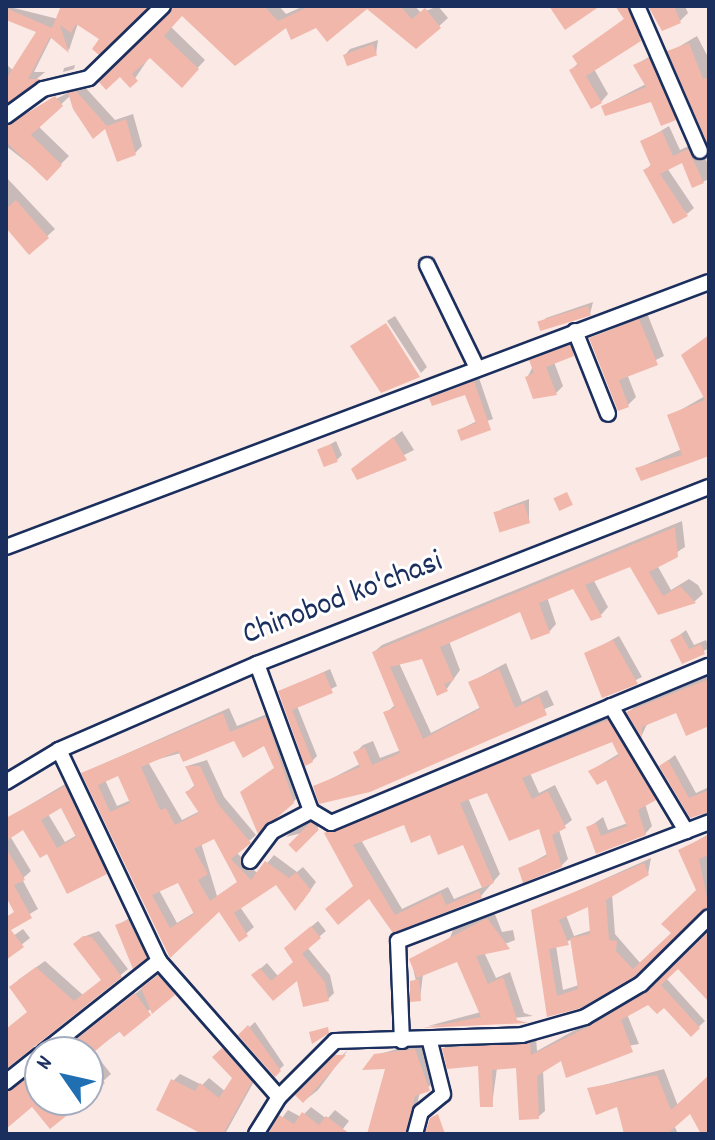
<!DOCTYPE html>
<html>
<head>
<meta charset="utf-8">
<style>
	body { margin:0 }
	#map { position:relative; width:715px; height:1140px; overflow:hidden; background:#fbe9e6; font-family:Dekko,sans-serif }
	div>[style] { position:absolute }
	.shadow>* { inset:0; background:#0003 }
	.building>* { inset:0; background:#f1b7aa; transform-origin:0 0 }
	.roads { filter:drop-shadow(2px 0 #1b2f5e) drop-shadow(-2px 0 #1b2f5e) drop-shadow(0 2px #1b2f5e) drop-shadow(0 -2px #1b2f5e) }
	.minor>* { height:14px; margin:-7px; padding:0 7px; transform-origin:7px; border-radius:7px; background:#fff }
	span { translate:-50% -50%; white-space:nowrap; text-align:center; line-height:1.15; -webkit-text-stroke:6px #fff; paint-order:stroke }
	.street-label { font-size:32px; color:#1b2f5e }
	.frame { position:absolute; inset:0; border:8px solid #1b2f5e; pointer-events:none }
	.north { position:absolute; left:24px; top:1036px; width:80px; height:80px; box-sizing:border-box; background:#fff; border:2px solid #a4acbf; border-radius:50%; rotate:304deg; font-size:22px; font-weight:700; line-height:32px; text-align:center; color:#1b2f5e }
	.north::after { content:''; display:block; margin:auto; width:28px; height:36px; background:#1f6fb2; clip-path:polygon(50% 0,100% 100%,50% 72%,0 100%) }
</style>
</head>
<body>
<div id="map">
	<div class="shadow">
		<i style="clip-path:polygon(6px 6px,58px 19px,63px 6px,146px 6px,102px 39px,78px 23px,69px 50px,52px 36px,34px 72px,45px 72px,6px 105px,6px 64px,17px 74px,39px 31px,6px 18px)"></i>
		<i style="clip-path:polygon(172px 6px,279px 6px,286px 14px,304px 6px,367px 6px,317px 25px,182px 13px,171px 27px,205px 60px,182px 85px,150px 56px,130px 86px,120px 74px)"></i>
		<i style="clip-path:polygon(368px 6px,415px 6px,421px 13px,438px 6px,448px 18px,416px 47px)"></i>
		<i style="clip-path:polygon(618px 6px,640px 6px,648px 31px,594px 69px,608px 94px,601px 102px,571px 70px,625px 18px)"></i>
		<i style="clip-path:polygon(650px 6px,685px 6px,688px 13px,680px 21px)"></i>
		<i style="clip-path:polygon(697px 36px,709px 59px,709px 139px,670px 52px)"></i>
		<i style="clip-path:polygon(378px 40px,376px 54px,345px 55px,350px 49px)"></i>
		<i style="clip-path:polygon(654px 54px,681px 112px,674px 118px,652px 99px,603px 106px,646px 84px,635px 65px)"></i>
		<i style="clip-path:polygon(75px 65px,74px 69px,63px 72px,64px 68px)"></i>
		<i style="clip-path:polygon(83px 85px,115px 120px,133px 114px,142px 146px,135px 153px,71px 95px,38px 126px,69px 156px,47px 178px,6px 146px,6px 110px,17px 119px)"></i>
		<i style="clip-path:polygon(669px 126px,680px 150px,695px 143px,709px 165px,709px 179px,693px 186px,683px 161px,667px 168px,694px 208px,687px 214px,645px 170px,652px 164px,642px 142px)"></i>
		<i style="clip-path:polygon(6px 177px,55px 229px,30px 252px,6px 225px)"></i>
		<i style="clip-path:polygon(593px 302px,590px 314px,541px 324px,546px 318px)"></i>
		<i style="clip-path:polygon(647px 313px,664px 356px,627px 374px,636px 397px,628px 405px,591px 339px)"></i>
		<i style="clip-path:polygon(395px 316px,427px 367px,421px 373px,387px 321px)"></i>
		<i style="clip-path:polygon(709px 335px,709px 452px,638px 468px,682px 449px,670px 416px,705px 396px,684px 355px)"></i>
		<i style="clip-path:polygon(577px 339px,573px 354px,554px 362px,563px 386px,556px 393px,527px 378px,539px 354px)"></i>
		<i style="clip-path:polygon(479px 378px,493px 419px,459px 430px,477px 421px,466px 393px,432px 399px)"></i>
		<i style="clip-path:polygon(402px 431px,414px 450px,358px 478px,361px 462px)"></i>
		<i style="clip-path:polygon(336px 441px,342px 455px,337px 460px,320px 450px)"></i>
		<i style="clip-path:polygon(529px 499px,529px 521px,497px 514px,502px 509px)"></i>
		<i style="clip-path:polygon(682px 521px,685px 547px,657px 565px,671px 590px,689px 579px,698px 585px,703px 594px,695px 601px,658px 612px,631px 565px,593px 579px,608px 607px,601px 615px,574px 587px,547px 597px,556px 624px,549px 632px,521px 609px,449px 641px,460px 670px,446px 690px,424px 657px,399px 663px,431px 733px,481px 707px,471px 682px,506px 663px,522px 702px,547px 690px,554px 705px,322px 803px,315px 787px,360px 764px,356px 752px,363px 745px,373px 741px,380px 758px,401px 750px,386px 713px,395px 705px,374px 652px,382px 645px)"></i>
		<i style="clip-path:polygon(686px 630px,694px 645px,706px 640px,709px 648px,683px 662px,672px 641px)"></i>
		<i style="clip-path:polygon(619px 636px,642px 677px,603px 696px,586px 654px)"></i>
		<i style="clip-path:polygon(330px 669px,337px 686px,297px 706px,317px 756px,312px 761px,280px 692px)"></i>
		<i style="clip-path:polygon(709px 676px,709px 714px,678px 710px,648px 722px,642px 735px,629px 712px,635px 706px)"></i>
		<i style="clip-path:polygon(evenodd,229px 708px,237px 726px,272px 712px,300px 795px,293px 802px,242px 792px,276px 767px,265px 744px,235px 738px,148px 762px,182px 820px,200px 811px,187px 792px,196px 784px,187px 766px,207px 760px,224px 797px,256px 835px,236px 852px,258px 874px,274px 855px,297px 872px,303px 867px,316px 882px,302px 902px,277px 882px,240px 907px,254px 927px,240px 939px,220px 909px,176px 952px,83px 773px,229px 708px,119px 774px,131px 800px,117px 806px,105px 780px,119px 774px,229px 708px,215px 837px,239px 881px,217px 896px,201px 843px,215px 837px,229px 708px,179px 881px,195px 912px,177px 923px,159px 890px,179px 881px)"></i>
		<i style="clip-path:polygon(evenodd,615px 714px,661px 791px,645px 804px,652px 826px,645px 834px,597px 852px,588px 828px,603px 817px,608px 830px,628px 823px,607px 777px,590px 771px,620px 753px,613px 739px,530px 773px,539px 793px,555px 785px,572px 820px,559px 830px,568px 859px,561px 866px,520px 869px,549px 853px,540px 827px,488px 790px,468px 798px,500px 874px,481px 896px,394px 930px,326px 834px,615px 714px,405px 823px,464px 843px,483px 887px,454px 899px,448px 887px,402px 909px,361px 840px,405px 823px)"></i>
		<i style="clip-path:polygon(675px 755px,696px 793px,709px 787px,709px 810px,691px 816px,661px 766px)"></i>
		<i style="clip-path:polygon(evenodd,72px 780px,113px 865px,105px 872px,48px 851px,24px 828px,10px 836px,31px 871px,22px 879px,38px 909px,6px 928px,16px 910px,6px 893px,6px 819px,72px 780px,62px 806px,77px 835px,65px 842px,48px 814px,62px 806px)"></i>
		<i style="clip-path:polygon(317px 819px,318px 829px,286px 837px,291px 832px)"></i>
		<i style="clip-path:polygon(evenodd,709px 834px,709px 906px,634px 974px,549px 1015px,533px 911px,651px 858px,648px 874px,612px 894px,615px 934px,641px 964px,674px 933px,698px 891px,681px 850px,709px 834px,590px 904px,592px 930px,574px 936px,566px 915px,590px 904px,709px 834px,573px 939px,579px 985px,563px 990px,556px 946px,573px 939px)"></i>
		<i style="clip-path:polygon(494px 912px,502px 932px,513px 930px,515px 940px,484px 952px,496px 978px,510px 972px,524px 1013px,533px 1016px,428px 1026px,481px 1012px,458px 959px,423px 974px,420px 999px,411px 959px,449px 940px,454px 928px)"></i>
		<i style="clip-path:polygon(137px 913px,153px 948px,145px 957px,117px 926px)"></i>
		<i style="clip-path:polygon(318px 921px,326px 931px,307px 947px,330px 975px,334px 993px,328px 999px,298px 977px,274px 998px,260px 969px,267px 963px,278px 976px,295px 962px,293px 942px)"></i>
		<i style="clip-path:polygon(23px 929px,30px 938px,6px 957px,6px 941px)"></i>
		<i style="clip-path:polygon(99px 931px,128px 969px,6px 1068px,6px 1030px,29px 1011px,18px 980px,45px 961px,83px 995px,103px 979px,83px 937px)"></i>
		<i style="clip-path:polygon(709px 934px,709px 993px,678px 966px,666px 978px,705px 1021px,691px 1034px,664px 1005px,649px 1002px,627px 1014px,639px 1044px,562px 1058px,543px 1070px,545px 1111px,538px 1117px,518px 1066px,497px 1068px,492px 1105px,480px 1063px,444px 1048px,450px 1042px,536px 1037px,537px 1051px,655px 986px)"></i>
		<i style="clip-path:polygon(166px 969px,181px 987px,93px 1051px,111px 1074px,88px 1095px,88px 1052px,63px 1052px)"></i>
		<i style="clip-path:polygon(255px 1022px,284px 1065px,275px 1074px,241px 1035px)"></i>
		<i style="clip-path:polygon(422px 1042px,436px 1082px,420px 1092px,412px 1124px,418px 1134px,372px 1134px,388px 1067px,376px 1055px)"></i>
		<i style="clip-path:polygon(230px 1043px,258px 1074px,225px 1134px,201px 1134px,173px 1081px,180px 1074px,202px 1085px,209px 1078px,226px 1092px,234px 1078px,215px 1057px)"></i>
		<i style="clip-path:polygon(348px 1050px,318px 1090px,304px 1101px,298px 1095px)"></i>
		<i style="clip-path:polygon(664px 1069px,678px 1106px,709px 1078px,709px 1134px,691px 1111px,674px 1125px,678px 1134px,626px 1134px,618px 1105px,589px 1089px)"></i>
		<i style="clip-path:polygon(311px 1107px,327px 1119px,335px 1110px,349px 1121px,339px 1134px,270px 1134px,288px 1110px,301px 1117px)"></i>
	</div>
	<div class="building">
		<i style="clip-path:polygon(61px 6px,149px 6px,99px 55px,92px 49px,99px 39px,76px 24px,71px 33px,60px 25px,69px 53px,50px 37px,28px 79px,41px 79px,6px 104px,6px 79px,36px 32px,6px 20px,6px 8px,52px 28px)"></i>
		<i style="clip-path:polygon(173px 6px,264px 6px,278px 21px,310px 6px,400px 6px,412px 19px,425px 8px,441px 28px,416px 49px,367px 9px,327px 42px,316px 28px,291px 40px,286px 28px,235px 66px,182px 16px,164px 36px,199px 69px,182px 88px,150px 58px,132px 74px,138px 81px,130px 88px,120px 77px,106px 90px,99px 82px)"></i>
		<i style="clip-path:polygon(549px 6px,600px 6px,565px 30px)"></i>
		<i style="clip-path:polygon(615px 6px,627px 6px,641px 41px,586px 76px,602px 103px,591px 109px,569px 70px,578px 65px,572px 56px,624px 19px)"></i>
		<i style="clip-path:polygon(648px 6px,674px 6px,681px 23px,662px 31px)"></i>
		<i style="clip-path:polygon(689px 43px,703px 79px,709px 77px,709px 147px,667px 51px)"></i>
		<i style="left:373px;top:44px;width:12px;height:32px;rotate:70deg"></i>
		<i style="clip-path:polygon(649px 58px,676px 120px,661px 126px,651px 102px,605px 116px,601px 106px,646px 87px,633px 65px)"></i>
		<i style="clip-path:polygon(76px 91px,107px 126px,126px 119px,136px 155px,117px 162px,105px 129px,93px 139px,73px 109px,68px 93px)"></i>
		<i style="clip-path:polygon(55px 96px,63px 106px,31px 135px,62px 165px,47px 181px,6px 142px,6px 126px)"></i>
		<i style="clip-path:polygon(662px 131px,673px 156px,688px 149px,704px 183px,692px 188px,682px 163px,660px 174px,688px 216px,673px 224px,643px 170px,651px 166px,640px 141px)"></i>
		<i style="clip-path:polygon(16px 200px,49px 238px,29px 255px,6px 228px,6px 209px)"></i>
		<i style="left:588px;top:306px;width:10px;height:53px;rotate:73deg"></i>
		<i style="clip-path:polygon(639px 319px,658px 365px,619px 380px,629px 407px,618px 411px,589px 338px)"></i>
		<i style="clip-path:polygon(386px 323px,420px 377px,381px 393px,350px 346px)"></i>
		<i style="clip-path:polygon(709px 335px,709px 456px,641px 481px,635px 468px,682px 455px,667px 415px,705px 400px,681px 355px)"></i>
		<i style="clip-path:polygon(570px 345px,574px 356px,546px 367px,557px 395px,533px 399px,525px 377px,534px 373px,529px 360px)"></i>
		<i style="clip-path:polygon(474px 381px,491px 430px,461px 441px,457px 430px,476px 423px,465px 395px,432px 406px,429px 398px)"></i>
		<i style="clip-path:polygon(393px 437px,407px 460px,357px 480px,351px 469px)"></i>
		<i style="left:331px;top:444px;width:19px;height:15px;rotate:69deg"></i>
		<i style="left:567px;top:492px;width:14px;height:15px;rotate:65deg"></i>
		<i style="left:524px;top:503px;width:21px;height:32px;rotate:73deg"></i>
		<i style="clip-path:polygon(675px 527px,678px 557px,649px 572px,663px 596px,680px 586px,696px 603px,658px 615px,630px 567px,585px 585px,602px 617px,591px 621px,573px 589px,539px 603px,550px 633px,531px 640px,520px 612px,440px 647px,454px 680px,444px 684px,448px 691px,437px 696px,422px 659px,390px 667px,423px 739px,480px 709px,468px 682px,499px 669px,515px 708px,539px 696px,547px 715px,370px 792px,319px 804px,313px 786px,360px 767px,353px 752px,365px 747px,372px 765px,400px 753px,383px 712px,395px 708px,372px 652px)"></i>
		<i style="clip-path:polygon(681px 634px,689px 649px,701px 644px,705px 654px,682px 664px,670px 640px)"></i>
		<i style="clip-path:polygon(613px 640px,638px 684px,602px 698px,584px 653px)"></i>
		<i style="clip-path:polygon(324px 672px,333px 693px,292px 710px,313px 762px,305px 766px,278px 691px)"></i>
		<i style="clip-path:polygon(709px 679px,709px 726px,686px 736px,676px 713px,642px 727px,642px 738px,626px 712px)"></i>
		<i style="clip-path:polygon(evenodd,223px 713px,230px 732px,266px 717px,294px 803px,258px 834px,240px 792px,274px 768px,264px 746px,243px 758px,234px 741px,183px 762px,178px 751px,141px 767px,160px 810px,166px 808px,175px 825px,199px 813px,185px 792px,195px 787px,185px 766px,200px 766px,218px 804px,251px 843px,231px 859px,251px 880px,265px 861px,289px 878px,296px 872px,311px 890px,295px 911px,276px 885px,234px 913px,248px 936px,239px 942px,219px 912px,170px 958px,81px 773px,223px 713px,118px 776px,130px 803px,110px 812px,98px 785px,118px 776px,223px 713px,214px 839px,237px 882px,210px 901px,198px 880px,208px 874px,194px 849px,214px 839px,223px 713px,178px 883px,194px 914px,170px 928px,152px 895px,178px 883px)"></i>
		<i style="clip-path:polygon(608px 720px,656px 800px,638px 810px,646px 835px,596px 854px,586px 827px,596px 823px,601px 836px,627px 826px,606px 780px,597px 785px,588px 771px,619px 756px,612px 742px,522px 778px,532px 799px,548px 791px,566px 828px,552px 835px,562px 867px,523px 883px,518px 868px,547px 856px,539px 829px,509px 841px,487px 793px,460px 803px,494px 883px,482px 888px,463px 845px,438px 855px,430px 835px,411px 843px,404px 825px,353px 845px,395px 915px,441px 893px,446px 905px,479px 891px,482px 898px,393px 933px,369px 899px,338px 925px,325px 909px,353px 886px,324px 833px)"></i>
		<i style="clip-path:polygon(668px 760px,689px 798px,709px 790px,709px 812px,690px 818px,659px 766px)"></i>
		<i style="clip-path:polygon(evenodd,65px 786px,107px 874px,67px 894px,47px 854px,40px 858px,23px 830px,6px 841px,6px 818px,65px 786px,61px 808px,76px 837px,57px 848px,41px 820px,61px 808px)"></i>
		<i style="left:311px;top:822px;width:11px;height:32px;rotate:45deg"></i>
		<i style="clip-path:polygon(evenodd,709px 835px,709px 855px,699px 859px,709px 907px,635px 976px,581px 1008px,547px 1017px,531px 910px,644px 863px,649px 875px,606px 900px,609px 940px,617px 941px,616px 951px,633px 969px,671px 933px,661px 924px,696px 890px,678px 850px,709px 835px,588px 907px,590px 934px,570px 938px,578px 989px,557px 996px,549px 949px,569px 945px,559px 920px,588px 907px)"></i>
		<i style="clip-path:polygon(6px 848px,25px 880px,14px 885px,32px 918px,11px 930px,24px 947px,6px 960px,6px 917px,14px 912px,6px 897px)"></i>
		<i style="clip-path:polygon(487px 918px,510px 949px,476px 956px,488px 984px,503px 977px,517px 1020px,528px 1023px,423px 1028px,481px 1017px,457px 962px,417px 978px,409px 959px)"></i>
		<i style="clip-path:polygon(128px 920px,147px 958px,133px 969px,115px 925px)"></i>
		<i style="clip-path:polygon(311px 926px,321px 938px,302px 954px,325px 982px,329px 1001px,303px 1007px,297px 981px,273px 1001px,251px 975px,260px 968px,271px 981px,293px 962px,284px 948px)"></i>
		<i style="clip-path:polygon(709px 931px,709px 1002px,678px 969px,661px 985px,700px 1028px,691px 1037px,664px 1008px,657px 1014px,648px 1005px,621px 1020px,633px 1052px,566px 1078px,561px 1061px,537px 1076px,539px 1119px,519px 1120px,516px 1068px,492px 1070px,493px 1107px,480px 1107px,478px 1066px,447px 1069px,442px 1048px,530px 1043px,531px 1055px,590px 1026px,648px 991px)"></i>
		<i style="clip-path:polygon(83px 936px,92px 937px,122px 977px,6px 1069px,6px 1029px,27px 1012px,9px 987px,36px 967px,74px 1001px,101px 980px,73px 944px)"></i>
		<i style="clip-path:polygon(158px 975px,175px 995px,152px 1014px,141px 988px)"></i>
		<i style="clip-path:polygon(419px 979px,421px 1001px,410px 1002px,410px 981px)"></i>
		<i style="clip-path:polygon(135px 993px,151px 1015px,124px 1037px,119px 1031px,94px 1052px,60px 1052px)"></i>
		<i style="clip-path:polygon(248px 1025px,281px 1071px,275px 1077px,238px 1035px)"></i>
		<i style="clip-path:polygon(328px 1027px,329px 1033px,312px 1044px,309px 1032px)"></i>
		<i style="clip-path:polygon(222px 1048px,252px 1082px,223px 1134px,202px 1134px,156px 1110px,171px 1079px,195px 1091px,200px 1083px,219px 1098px,232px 1078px,212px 1057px)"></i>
		<i style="clip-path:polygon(415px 1049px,430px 1091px,415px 1096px,405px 1134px,367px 1134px,385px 1069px,362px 1070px,374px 1054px)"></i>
		<i style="clip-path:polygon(335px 1055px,346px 1055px,303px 1103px,295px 1095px)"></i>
		<i style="clip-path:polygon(88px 1061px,105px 1083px,88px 1097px)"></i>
		<i style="clip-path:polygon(40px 1068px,40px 1100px,86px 1100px,50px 1129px,32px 1107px,6px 1129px,6px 1092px)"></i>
		<i style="clip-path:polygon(657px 1075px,671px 1110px,709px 1075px,709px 1134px,701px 1134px,690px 1114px,667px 1134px,624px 1134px,617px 1107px,596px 1115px,587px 1088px)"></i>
		<i style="clip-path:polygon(302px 1112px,319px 1125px,326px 1116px,350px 1134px,268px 1134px,279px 1115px,294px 1124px)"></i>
		<i style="clip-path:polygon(438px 1114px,445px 1134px,425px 1134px,430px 1118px)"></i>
	</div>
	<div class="roads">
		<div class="minor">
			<i style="left:637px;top:6px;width:158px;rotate:66.5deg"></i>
			<i style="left:6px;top:116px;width:46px;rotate:-36.1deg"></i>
			<i style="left:43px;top:89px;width:47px;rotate:-13.4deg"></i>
			<i style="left:89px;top:78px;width:103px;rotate:-44.2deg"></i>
			<i style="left:427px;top:265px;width:114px;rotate:64.1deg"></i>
			<i style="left:575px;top:331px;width:89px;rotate:68.3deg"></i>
			<i style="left:6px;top:547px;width:751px;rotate:-20.65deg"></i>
			<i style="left:257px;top:664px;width:157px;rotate:69.8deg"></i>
			<i style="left:311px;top:811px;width:23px;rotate:31deg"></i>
			<i style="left:331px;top:823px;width:409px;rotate:-22.6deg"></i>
			<i style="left:611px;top:706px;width:146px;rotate:59deg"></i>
			<i style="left:59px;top:750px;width:233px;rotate:64.6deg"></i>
			<i style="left:159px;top:961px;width:181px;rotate:48.6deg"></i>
			<i style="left:6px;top:782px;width:62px;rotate:-31.1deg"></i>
			<i style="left:59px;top:750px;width:216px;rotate:-23.5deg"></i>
			<i style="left:257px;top:664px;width:485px;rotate:-21.4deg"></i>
			<i style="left:250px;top:861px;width:38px;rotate:-53deg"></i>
			<i style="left:273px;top:831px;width:43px;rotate:-27.8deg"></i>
			<i style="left:402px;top:1041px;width:100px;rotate:-92.3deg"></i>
			<i style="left:398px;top:941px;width:333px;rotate:-20.9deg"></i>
			<i style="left:44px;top:1052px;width:147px;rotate:-38.4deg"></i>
			<i style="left:6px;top:1082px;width:43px;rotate:-38.5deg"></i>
			<i style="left:256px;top:1134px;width:44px;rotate:-58.1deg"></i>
			<i style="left:279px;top:1097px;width:79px;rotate:-45deg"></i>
			<i style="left:335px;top:1041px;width:187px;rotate:-1.8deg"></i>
			<i style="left:522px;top:1035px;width:66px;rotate:-15.9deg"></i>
			<i style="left:585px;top:1017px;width:65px;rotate:-30.5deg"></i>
			<i style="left:641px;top:984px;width:95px;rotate:-44.6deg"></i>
			<i style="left:415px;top:1134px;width:23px;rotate:-75deg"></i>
			<i style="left:421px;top:1112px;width:28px;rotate:-39deg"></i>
			<i style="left:443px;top:1094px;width:54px;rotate:-104deg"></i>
		</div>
	</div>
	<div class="street-label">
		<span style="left:343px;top:600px;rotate:-21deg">Chinobod ko'chasi</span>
	</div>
	<div class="frame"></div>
	<div class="north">N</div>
</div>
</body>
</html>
